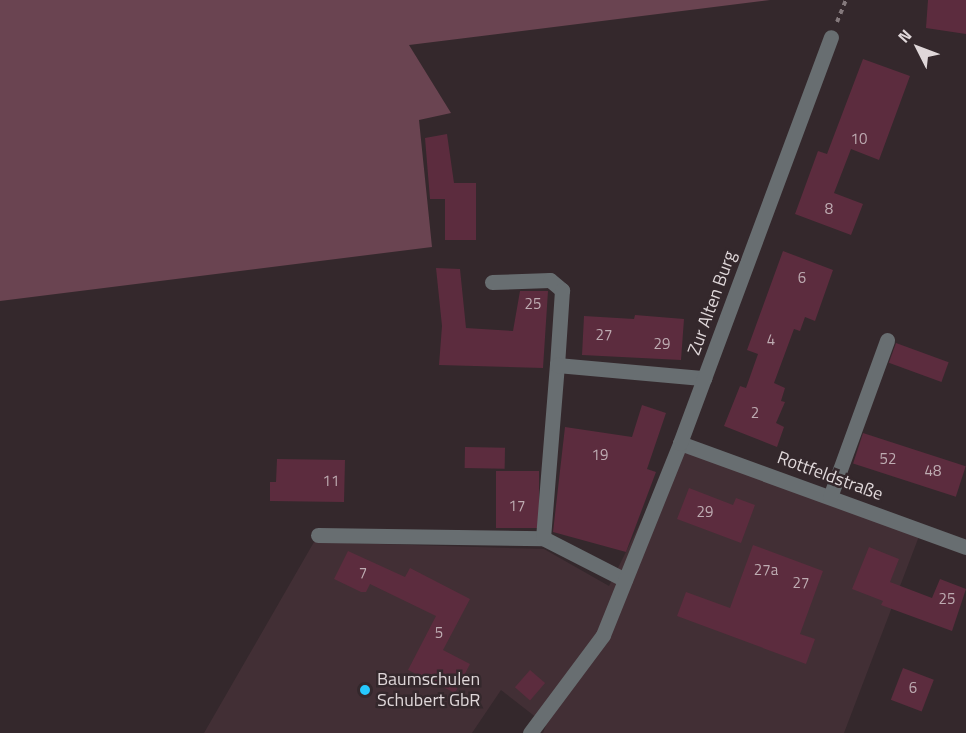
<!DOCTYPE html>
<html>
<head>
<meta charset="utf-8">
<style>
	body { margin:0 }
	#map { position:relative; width:966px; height:733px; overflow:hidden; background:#34282c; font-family:"Titillium Web",sans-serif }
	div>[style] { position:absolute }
	.built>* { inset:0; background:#422f35 }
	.green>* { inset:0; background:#6a4451 }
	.building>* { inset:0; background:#5c2c3e; transform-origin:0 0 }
	.path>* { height:4px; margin-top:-2px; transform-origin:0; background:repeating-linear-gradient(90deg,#84797c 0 4.5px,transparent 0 9px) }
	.minor>* { height:15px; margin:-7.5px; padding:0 7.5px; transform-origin:7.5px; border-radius:7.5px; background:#686e71 }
	.dots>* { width:16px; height:16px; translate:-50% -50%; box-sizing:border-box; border:3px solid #34282c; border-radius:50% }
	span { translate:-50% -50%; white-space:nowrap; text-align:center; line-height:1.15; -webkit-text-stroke:5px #34282c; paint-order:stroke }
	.number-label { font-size:15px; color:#beacb2 }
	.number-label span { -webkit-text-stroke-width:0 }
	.street-label { font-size:18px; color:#dfd7d9 }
	.poi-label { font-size:18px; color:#dfd7d9 }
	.left { translate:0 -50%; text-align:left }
	.north { position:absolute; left:888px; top:18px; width:60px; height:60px; -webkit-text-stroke:4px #34282c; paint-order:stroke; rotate:312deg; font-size:16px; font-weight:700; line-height:24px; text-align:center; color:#dfd7d9 }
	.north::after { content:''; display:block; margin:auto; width:21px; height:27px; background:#dfd7d9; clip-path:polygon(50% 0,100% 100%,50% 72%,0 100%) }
</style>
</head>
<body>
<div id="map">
	<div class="built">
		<i style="clip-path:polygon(680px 443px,921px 531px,844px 733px,543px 733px,546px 725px,501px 690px,472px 733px,204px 733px,314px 542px,544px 549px,609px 586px)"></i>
	</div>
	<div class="green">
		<i style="clip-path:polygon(0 0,770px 0,409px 45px,451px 113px,419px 120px,432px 247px,0 301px)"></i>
	</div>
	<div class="building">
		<i style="clip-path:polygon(928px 0,966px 0,966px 34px,926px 28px)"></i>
		<i style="clip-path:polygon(863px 59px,910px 76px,879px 160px,851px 149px,834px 193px,863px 204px,851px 235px,795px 214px,818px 151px,827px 154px)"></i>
		<i style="clip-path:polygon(447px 134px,454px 183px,476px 183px,476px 240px,445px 240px,445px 199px,430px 199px,425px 138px)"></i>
		<i style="clip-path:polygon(783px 251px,833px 270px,815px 321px,805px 317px,800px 331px,794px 329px,774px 383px,785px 388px,781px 401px,785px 402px,776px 423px,784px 427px,777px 447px,724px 426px,740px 386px,746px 388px,758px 354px,747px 350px)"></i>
		<i style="clip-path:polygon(436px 268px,460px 269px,466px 328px,513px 331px,520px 291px,548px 291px,543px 368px,439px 365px,442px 326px)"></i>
		<i style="clip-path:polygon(635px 315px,684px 319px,681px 360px,582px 355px,584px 316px,634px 319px)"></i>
		<i style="left:896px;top:343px;width:56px;height:21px;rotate:20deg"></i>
		<i style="clip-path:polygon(642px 405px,666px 413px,647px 469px,656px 472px,626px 552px,553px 532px,565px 427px,632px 437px)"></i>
		<i style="left:863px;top:433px;width:108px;height:32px;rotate:18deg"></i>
		<i style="left:465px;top:447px;width:40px;height:21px;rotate:1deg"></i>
		<i style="clip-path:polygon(277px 459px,345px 460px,344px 502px,270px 501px,270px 482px,276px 482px)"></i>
		<i style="left:496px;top:471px;width:43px;height:57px"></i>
		<i style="clip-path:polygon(689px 488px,733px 505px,736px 498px,755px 505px,741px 543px,677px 519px)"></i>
		<i style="clip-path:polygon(753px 545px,823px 571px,800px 634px,815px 639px,806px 664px,677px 616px,686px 592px,730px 608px)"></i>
		<i style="clip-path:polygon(869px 547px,899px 559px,890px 582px,932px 598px,940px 579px,966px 589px,952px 631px,881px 605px,883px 601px,852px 589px)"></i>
		<i style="clip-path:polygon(348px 551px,405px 577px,410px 568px,470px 599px,443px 650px,470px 664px,455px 693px,408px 670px,436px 616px,370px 584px,366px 592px,361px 592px,334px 579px)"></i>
		<i style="left:903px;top:668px;width:33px;height:34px;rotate:21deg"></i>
		<i style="left:530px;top:670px;width:20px;height:23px;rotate:41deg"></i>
	</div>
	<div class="path">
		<i style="left:837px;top:22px;width:24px;rotate:-68deg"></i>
	</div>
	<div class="minor">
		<i style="left:492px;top:282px;width:58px;rotate:-2deg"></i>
		<i style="left:550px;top:280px;width:16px;rotate:40deg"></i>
		<i style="left:562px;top:290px;width:75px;rotate:93.8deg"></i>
		<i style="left:680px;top:443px;width:304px;rotate:20deg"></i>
		<i style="left:830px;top:497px;width:167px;rotate:-70deg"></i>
		<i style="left:318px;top:535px;width:225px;rotate:0.8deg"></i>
		<i style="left:543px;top:538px;width:92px;rotate:27.1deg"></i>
		<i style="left:543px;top:538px;width:174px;rotate:-85.4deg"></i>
		<i style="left:557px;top:365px;width:148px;rotate:5.1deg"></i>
		<i style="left:530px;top:733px;width:122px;rotate:-53.3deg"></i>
		<i style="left:603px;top:635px;width:207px;rotate:-68.1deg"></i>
		<i style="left:680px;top:443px;width:433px;rotate:-69.6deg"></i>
	</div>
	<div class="dots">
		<i style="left:365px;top:690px;background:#26c9fe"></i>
	</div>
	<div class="number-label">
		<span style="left:859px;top:139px">10</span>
		<span style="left:829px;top:209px">8</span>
		<span style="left:802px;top:278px">6</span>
		<span style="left:533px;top:304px">25</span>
		<span style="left:604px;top:335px">27</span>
		<span style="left:771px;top:340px">4</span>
		<span style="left:662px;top:344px">29</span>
		<span style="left:755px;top:413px">2</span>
		<span style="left:600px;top:455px">19</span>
		<span style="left:888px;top:459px">52</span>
		<span style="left:933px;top:471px">48</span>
		<span style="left:331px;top:481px">11</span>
		<span style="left:517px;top:506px">17</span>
		<span style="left:705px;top:512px">29</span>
		<span style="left:766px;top:570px">27a</span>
		<span style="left:363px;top:573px">7</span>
		<span style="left:801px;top:583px">27</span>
		<span style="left:947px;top:599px">25</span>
		<span style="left:439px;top:633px">5</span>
		<span style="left:913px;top:688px">6</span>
	</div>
	<div class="street-label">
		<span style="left:712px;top:303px;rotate:-70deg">Zur Alten Burg</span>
		<span style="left:830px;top:476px;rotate:20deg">Rottfeldstraße</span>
	</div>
	<div class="poi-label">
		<span class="left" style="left:377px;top:690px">Baumschulen<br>Schubert GbR</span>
	</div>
	<div class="north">N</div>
</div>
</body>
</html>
